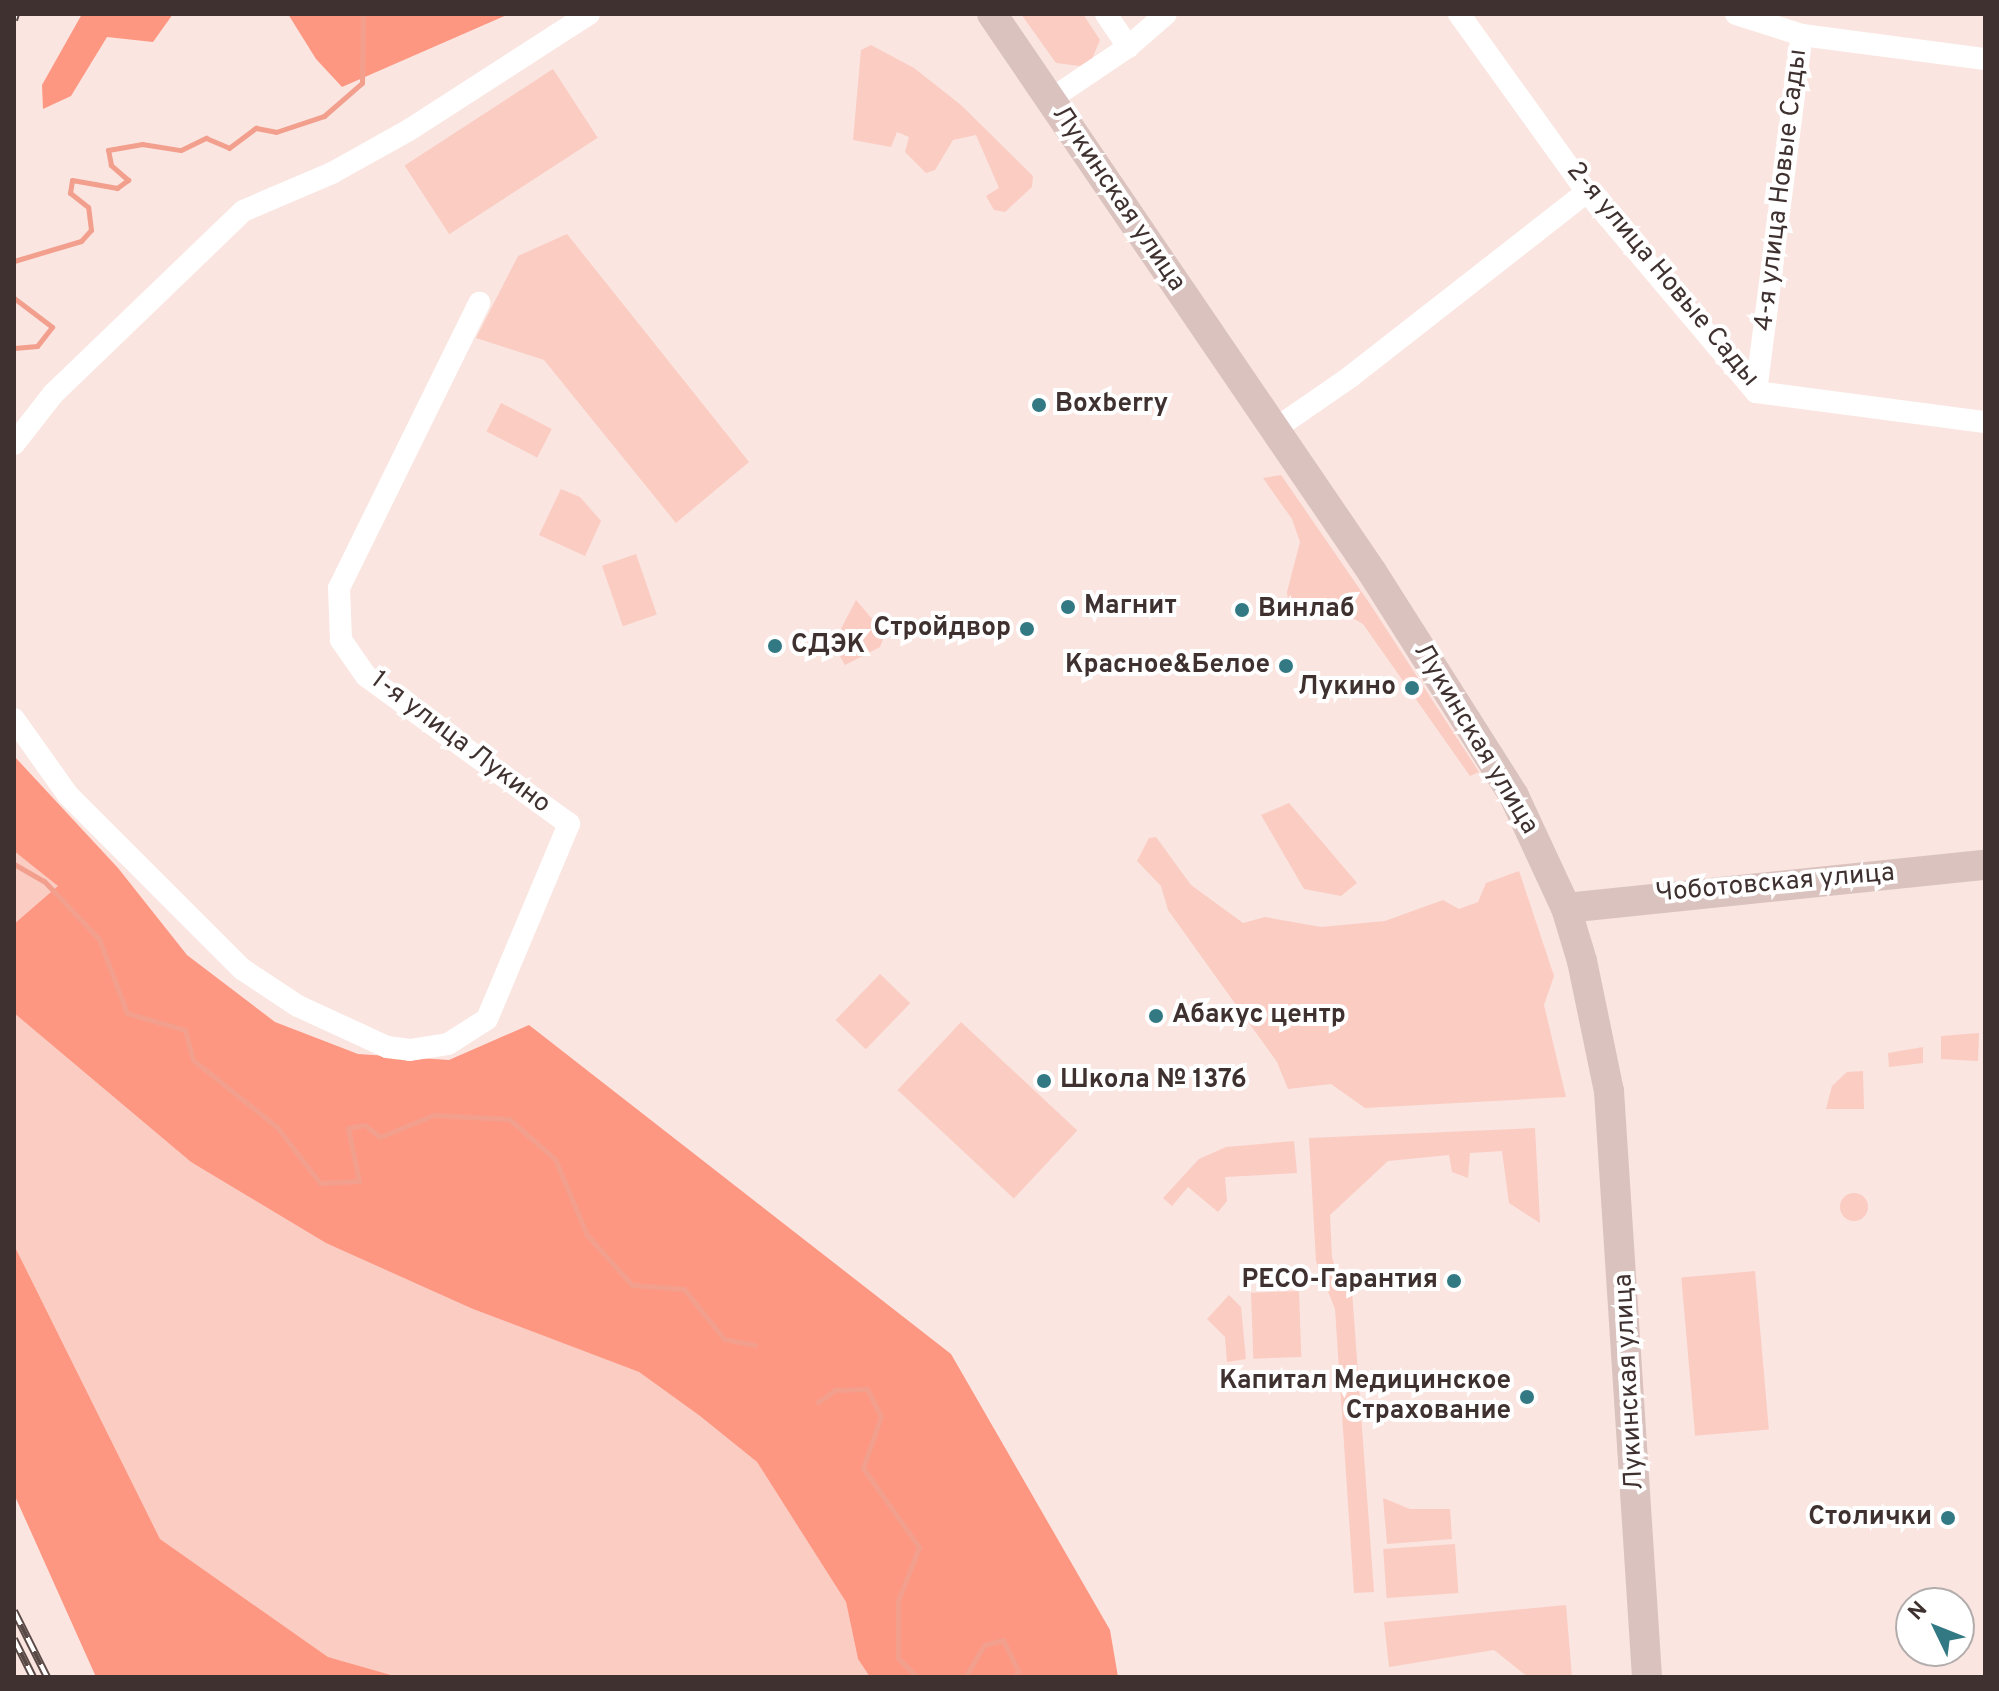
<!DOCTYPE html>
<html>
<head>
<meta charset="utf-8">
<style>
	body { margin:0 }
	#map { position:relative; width:1999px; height:1691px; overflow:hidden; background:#fae5e0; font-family:Overpass,sans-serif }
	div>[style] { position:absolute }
	.green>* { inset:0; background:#fbccc2; transform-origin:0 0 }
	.round { border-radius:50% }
	.forest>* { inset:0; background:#fe9782 }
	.stream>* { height:5px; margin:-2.5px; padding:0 2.5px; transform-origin:2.5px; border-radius:2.5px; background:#f29f8e }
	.street>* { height:22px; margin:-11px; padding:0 11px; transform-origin:11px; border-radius:11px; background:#fff }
	.secondary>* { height:30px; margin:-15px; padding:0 15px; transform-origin:15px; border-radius:15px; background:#dac3bf }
	.rail>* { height:8px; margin-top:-4px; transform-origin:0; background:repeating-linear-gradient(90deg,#fff 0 15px,#594a47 0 30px); box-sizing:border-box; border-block:2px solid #594a47 }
	.dots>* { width:22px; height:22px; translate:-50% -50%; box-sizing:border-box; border:4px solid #fff; border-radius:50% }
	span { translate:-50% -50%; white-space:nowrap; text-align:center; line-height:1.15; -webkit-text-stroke:8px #fff; paint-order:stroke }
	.street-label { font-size:26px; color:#3f312f }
	.poi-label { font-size:26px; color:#3f312f; font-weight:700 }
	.left { translate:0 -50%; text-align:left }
	.right { translate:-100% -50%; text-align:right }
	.frame { position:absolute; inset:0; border:16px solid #3f312f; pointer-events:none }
	.north { position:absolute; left:1895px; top:1587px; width:80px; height:80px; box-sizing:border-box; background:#fff; border:2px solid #b2adac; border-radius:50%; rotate:313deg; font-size:22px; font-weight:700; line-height:32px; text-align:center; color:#3f312f }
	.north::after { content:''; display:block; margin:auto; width:28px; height:36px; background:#327984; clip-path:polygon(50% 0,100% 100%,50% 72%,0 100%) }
</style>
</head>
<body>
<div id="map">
	<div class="green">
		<i style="clip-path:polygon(1021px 14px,1083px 14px,1100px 40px,1092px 59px,1080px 66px,1056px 63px)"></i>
		<i style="clip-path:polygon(871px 45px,914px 68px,961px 105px,1033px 176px,1032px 187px,1005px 212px,994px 210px,986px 196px,999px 188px,976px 135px,953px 140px,935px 170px,926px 173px,905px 152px,909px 137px,897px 132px,891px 147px,853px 140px,861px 50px)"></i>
		<i style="left:553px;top:69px;width:82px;height:177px;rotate:57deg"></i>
		<i style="clip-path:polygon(567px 234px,749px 462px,676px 523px,544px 360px,476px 338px,518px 256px)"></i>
		<i style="left:501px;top:403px;width:57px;height:32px;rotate:27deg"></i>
		<i style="clip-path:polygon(1281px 475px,1370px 604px,1479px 772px,1470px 776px,1363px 624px,1351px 617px,1306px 618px,1289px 609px,1287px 592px,1300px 542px,1292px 519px,1263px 478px)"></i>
		<i style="clip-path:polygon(561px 489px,580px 497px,601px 521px,585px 556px,539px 535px)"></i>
		<i style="left:636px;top:554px;width:64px;height:36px;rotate:71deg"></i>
		<i style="clip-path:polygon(856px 600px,885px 634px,880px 647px,845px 665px,833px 644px)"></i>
		<i style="clip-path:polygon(1289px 803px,1357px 883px,1341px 896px,1304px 889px,1261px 815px)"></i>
		<i style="clip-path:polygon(1156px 837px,1191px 885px,1243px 923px,1265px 917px,1321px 927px,1385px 921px,1443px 900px,1459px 909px,1478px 902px,1486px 883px,1519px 871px,1554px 976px,1544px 1005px,1566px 1097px,1365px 1108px,1331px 1084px,1288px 1089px,1277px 1062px,1168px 910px,1161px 886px,1137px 861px,1149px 838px)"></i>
		<i style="clip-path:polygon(14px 851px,59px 886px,14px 924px)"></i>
		<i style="left:880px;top:974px;width:42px;height:64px;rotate:44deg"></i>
		<i style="clip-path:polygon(14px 1013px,191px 1162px,473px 1309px,639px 1372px,700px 1416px,757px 1462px,846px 1602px,858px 1659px,870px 1677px,398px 1677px,328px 1657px,160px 1539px,14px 1245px)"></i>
		<i style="left:961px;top:1022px;width:159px;height:93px;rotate:43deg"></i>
		<i style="clip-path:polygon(1979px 1033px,1978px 1061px,1941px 1059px,1941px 1036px)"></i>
		<i style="clip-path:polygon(1923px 1047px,1923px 1063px,1889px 1067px,1888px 1053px)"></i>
		<i style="clip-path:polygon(1863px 1071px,1864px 1109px,1826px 1109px,1832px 1086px,1847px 1072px)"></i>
		<i style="clip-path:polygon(1535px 1128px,1540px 1223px,1509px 1203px,1502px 1151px,1470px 1153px,1468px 1178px,1452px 1172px,1449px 1155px,1388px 1161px,1330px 1215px,1332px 1257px,1338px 1278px,1352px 1291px,1374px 1592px,1354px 1593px,1335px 1309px,1316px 1261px,1309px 1138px)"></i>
		<i style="clip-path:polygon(1294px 1141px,1297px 1173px,1225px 1177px,1227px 1201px,1218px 1212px,1188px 1187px,1172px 1206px,1163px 1198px,1199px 1159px,1226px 1147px)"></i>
		<i class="round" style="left:1840px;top:1193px;width:28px;height:28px"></i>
		<i style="left:1755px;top:1271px;width:159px;height:74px;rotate:85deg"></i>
		<i style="left:1299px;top:1291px;width:66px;height:48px;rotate:88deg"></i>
		<i style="clip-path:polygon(1229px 1295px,1241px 1307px,1246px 1359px,1227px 1362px,1225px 1337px,1207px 1319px)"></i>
		<i style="clip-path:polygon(1383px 1498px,1410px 1509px,1450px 1509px,1452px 1539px,1387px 1544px)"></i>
		<i style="left:1455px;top:1544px;width:49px;height:72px;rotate:86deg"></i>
		<i style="clip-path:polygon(1566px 1605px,1572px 1677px,1528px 1677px,1494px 1650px,1389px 1667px,1384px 1622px)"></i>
	</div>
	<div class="forest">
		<i style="clip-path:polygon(82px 14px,173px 14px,153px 42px,107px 37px,71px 96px,43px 109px,42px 85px)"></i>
		<i style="clip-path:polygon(288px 14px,509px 14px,342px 87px,316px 59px)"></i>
		<i style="clip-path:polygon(14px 756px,118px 868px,187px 955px,275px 1022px,358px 1054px,449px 1060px,529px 1025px,951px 1354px,1110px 1630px,1118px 1677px,870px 1677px,858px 1659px,846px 1602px,757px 1462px,700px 1416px,639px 1372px,473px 1309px,326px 1243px,191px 1162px,14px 1013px,14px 924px,58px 886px,14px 851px)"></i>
		<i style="clip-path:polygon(14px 1245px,160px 1539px,328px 1657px,398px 1677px,96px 1677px,14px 1494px)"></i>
	</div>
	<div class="stream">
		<i style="left:14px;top:261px;width:70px;rotate:-16.6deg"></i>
		<i style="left:81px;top:241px;width:15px;rotate:-48deg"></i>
		<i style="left:91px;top:230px;width:23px;rotate:-97deg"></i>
		<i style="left:88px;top:207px;width:23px;rotate:-142deg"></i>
		<i style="left:70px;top:193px;width:13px;rotate:-81deg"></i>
		<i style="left:72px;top:180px;width:46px;rotate:10.1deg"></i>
		<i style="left:117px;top:188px;width:14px;rotate:-36deg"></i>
		<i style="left:128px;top:180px;width:23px;rotate:-139deg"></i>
		<i style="left:111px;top:165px;width:15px;rotate:-101deg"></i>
		<i style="left:108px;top:150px;width:35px;rotate:-10deg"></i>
		<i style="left:142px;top:144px;width:39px;rotate:9deg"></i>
		<i style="left:181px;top:150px;width:28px;rotate:-26deg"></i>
		<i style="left:206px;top:138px;width:25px;rotate:23deg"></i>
		<i style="left:229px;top:148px;width:34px;rotate:-37deg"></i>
		<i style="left:256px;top:128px;width:20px;rotate:11deg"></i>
		<i style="left:276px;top:132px;width:51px;rotate:-18.4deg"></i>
		<i style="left:324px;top:116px;width:50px;rotate:-41deg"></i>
		<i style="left:362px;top:83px;width:69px;rotate:-89.2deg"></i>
		<i style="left:14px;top:298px;width:48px;rotate:37.3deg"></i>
		<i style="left:52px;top:327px;width:24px;rotate:128deg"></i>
		<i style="left:37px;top:346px;width:23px;rotate:175deg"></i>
		<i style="left:14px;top:864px;width:34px;rotate:30deg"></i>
		<i style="left:44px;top:881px;width:80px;rotate:46.5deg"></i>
		<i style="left:99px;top:939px;width:79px;rotate:69.3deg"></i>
		<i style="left:127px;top:1013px;width:60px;rotate:16.3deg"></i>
		<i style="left:185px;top:1030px;width:31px;rotate:75deg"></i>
		<i style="left:193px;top:1060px;width:107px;rotate:38.6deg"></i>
		<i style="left:277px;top:1127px;width:71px;rotate:52.5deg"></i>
		<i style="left:320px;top:1183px;width:39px;rotate:-3deg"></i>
		<i style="left:359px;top:1181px;width:54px;rotate:-101.7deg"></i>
		<i style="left:348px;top:1128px;width:17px;rotate:-10deg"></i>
		<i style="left:365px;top:1125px;width:19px;rotate:39deg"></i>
		<i style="left:380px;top:1137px;width:57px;rotate:-22.5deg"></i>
		<i style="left:433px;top:1115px;width:76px;rotate:3deg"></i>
		<i style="left:509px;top:1119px;width:61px;rotate:41deg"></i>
		<i style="left:555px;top:1159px;width:82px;rotate:67.2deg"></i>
		<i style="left:587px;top:1235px;width:67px;rotate:48deg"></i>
		<i style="left:632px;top:1285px;width:52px;rotate:4.4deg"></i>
		<i style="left:684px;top:1289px;width:64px;rotate:51.3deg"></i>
		<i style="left:724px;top:1339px;width:31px;rotate:11deg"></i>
		<i style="left:818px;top:1402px;width:21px;rotate:-35deg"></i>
		<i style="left:835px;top:1390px;width:32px;rotate:-2deg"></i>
		<i style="left:867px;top:1389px;width:30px;rotate:63deg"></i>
		<i style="left:881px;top:1416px;width:55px;rotate:109.1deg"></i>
		<i style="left:863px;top:1468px;width:97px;rotate:54.7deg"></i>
		<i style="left:919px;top:1547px;width:58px;rotate:111.3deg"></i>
		<i style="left:898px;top:1601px;width:57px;rotate:90deg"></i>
		<i style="left:898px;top:1658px;width:27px;rotate:45deg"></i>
		<i style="left:965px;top:1677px;width:37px;rotate:-59deg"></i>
		<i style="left:984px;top:1645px;width:20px;rotate:-15deg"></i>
		<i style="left:1003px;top:1640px;width:34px;rotate:64deg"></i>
		<i style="left:1018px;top:1671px;width:7px;rotate:117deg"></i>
	</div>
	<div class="street">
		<i style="left:1106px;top:14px;width:40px;rotate:56deg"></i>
		<i style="left:1459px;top:14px;width:219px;rotate:54.3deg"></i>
		<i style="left:1587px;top:192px;width:262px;rotate:49.8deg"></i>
		<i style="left:1756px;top:392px;width:231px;rotate:7.5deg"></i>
		<i style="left:1736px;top:14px;width:69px;rotate:17.7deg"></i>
		<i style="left:1802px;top:35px;width:185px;rotate:7.5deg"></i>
		<i style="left:1051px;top:99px;width:93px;rotate:-34deg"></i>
		<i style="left:1128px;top:47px;width:50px;rotate:-41deg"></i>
		<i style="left:1756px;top:392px;width:360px;rotate:-82.7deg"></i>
		<i style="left:1275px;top:429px;width:91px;rotate:-34.7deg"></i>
		<i style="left:1350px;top:377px;width:301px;rotate:-38deg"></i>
		<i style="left:14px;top:444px;width:63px;rotate:-52deg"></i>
		<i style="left:53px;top:394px;width:264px;rotate:-43.9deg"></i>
		<i style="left:243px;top:211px;width:97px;rotate:-23.1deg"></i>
		<i style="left:332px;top:173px;width:88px;rotate:-29.2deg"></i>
		<i style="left:409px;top:130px;width:214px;rotate:-32.8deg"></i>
		<i style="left:14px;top:719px;width:93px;rotate:54.6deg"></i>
		<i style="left:68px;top:795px;width:246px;rotate:45deg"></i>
		<i style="left:242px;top:969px;width:67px;rotate:33.5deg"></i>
		<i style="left:298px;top:1006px;width:98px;rotate:24.7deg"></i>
		<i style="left:387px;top:1047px;width:23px;rotate:7deg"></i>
		<i style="left:410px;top:1050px;width:38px;rotate:-9deg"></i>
		<i style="left:448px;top:1044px;width:46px;rotate:-32.7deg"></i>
		<i style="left:487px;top:1019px;width:212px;rotate:-67.2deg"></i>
		<i style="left:569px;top:824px;width:251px;rotate:-143.9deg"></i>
		<i style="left:366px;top:676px;width:44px;rotate:-124.8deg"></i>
		<i style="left:341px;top:640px;width:52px;rotate:-92.2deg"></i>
		<i style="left:339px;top:588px;width:318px;rotate:-63.8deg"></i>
	</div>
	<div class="secondary">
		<i style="left:992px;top:14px;width:675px;rotate:55.74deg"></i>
		<i style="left:1372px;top:572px;width:265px;rotate:57.6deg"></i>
		<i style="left:1514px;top:796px;width:123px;rotate:65.1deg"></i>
		<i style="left:1566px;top:908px;width:55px;rotate:73.2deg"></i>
		<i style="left:1582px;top:961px;width:133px;rotate:78.3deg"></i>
		<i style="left:1609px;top:1091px;width:587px;rotate:86.29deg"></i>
		<i style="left:1566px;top:908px;width:421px;rotate:-5.9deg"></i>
	</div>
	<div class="rail">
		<i style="left:14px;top:20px;width:6px;rotate:-72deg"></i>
		<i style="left:14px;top:1611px;width:74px;rotate:63.4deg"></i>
		<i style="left:14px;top:1639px;width:42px;rotate:63.4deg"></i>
	</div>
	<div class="dots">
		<i style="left:1039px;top:405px;background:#327984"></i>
		<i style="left:1068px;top:607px;background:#327984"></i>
		<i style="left:1242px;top:610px;background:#327984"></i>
		<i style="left:1027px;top:629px;background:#327984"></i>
		<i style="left:775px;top:646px;background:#327984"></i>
		<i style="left:1286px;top:666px;background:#327984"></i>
		<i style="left:1412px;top:688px;background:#327984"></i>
		<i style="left:1156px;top:1016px;background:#327984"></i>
		<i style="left:1044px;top:1081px;background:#327984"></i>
		<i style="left:1454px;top:1281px;background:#327984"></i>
		<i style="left:1527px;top:1397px;background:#327984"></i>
		<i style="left:1948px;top:1518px;background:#327984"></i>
	</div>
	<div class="street-label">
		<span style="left:1782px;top:190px;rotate:-83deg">4-я улица Новые Сады</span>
		<span style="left:1118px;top:199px;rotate:56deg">Лукинская улица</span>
		<span style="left:1662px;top:275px;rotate:50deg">2-я улица Новые Сады</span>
		<span style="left:1475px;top:739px;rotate:59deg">Лукинская улица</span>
		<span style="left:460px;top:743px;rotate:37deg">1-я улица Лукино</span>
		<span style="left:1775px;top:884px;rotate:-5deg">Чоботовская улица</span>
		<span style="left:1630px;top:1382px;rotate:-93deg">Лукинская улица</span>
	</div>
	<div class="poi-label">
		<span class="left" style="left:1055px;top:405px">Boxberry</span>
		<span class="left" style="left:1084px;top:607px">Магнит</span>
		<span class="left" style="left:1258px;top:610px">Винлаб</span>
		<span class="right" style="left:1011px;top:629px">Стройдвор</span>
		<span class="left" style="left:791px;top:646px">СДЭК</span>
		<span class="right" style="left:1270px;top:666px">Красное&amp;Белое</span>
		<span class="right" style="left:1396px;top:688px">Лукино</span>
		<span class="left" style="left:1172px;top:1016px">Абакус центр</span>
		<span class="left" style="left:1060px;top:1081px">Школа № 1376</span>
		<span class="right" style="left:1438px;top:1281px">РЕСО-Гарантия</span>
		<span class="right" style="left:1511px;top:1397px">Капитал Медицинское<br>Страхование</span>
		<span class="right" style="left:1932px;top:1518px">Столички</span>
	</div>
	<div class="frame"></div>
	<div class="north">N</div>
</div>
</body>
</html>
